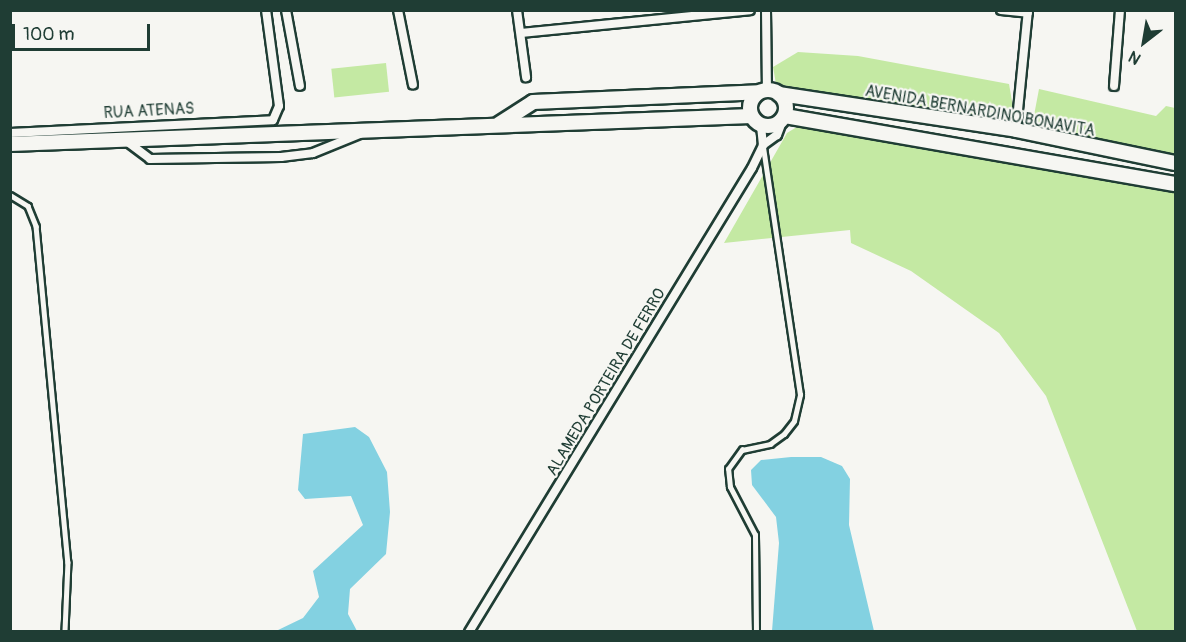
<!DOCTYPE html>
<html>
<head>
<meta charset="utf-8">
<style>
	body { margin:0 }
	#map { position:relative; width:1186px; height:642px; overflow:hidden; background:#f6f6f2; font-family:Pangolin,sans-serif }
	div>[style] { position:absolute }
	.green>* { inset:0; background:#c4e9a3; transform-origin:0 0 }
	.water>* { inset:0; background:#83d1e1 }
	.roads { filter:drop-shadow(2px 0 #1f3d34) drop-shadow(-2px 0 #1f3d34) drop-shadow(0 2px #1f3d34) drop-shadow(0 -2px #1f3d34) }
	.service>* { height:4.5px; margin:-2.25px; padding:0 2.25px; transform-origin:2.25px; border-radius:2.25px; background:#f6f6f2 }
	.minor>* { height:8px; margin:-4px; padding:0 4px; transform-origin:4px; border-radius:4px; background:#f6f6f2 }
	.primary>* { height:14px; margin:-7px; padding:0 7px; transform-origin:7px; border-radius:7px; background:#f6f6f2 }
	.primary>.ring { margin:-7px; padding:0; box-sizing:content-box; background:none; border:14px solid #f6f6f2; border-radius:50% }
	span { translate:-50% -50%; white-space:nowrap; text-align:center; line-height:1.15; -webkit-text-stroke:4.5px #f6f6f2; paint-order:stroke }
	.street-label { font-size:16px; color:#1f3d34 }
	.frame { position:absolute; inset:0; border:12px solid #1f3d34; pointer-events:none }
	.north { position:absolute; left:1114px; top:12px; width:60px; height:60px; -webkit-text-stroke:4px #f6f6f2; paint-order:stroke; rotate:211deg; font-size:16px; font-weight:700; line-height:24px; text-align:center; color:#1f3d34 }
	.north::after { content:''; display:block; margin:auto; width:21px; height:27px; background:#1f3d34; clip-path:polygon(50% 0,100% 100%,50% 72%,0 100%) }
	.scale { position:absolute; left:12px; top:24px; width:138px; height:27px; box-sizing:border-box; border:3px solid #1f3d34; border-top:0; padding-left:8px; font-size:18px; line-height:21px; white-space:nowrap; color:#1f3d34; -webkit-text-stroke:4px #f6f6f2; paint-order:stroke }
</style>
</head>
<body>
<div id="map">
	<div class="green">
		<i style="clip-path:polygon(798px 52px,858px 56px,1009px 84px,1013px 107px,995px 121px,776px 84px,773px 67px)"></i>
		<i style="left:386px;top:63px;width:29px;height:55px;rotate:84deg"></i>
		<i style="clip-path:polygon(1039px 89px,1156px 116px,1166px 106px,1175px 108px,1175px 155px,1032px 126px)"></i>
		<i style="clip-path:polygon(800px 125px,1175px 193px,1175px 631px,1137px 631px,1046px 396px,999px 333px,911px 271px,851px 243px,850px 230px,724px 243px,787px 133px)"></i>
	</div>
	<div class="water">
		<i style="clip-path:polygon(355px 427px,369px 437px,387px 472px,390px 512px,386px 554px,350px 589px,348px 614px,357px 631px,276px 631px,303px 618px,319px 597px,313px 571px,363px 525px,351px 496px,305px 499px,298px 490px,303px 434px)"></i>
		<i style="clip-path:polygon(791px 457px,821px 457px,842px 466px,850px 479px,849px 525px,874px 631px,772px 631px,779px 543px,776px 517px,752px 485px,751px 470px,761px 460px)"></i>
	</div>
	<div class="roads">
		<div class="service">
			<i style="left:10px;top:195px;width:21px;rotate:31deg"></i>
			<i style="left:28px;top:206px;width:22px;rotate:68deg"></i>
			<i style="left:36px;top:226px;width:338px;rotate:84.6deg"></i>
			<i style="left:68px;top:562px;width:70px;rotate:92.5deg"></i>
			<i style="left:756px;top:632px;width:97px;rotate:-90.6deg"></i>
			<i style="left:755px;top:535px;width:54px;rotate:-117.5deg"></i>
			<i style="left:730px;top:487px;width:18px;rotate:-96deg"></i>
			<i style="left:728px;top:469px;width:24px;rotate:-54deg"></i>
			<i style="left:742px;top:450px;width:29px;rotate:-12deg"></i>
			<i style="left:770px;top:444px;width:17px;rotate:-36deg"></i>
			<i style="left:784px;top:434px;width:16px;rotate:-52deg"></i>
			<i style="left:794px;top:421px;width:27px;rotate:-77deg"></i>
			<i style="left:800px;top:395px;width:250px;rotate:-98.5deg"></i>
		</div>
		<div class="minor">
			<i style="left:286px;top:10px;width:77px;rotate:79.6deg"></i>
			<i style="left:398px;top:10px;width:76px;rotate:78.7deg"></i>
			<i style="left:517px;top:10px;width:68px;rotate:82.3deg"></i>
			<i style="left:766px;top:10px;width:80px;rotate:89.3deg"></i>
			<i style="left:1001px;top:10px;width:27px;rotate:6deg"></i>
			<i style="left:521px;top:33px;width:230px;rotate:-5.7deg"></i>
			<i style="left:1114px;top:86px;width:76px;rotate:-85.5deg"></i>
			<i style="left:1016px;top:130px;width:121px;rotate:-84.3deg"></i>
			<i style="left:10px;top:133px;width:263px;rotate:-2.8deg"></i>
			<i style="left:273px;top:120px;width:15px;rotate:-67deg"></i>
			<i style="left:279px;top:106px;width:97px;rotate:-97.7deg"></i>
			<i style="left:125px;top:140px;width:31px;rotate:37deg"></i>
			<i style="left:150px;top:159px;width:131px;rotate:-0.9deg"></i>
			<i style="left:281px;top:157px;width:32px;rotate:-7deg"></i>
			<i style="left:313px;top:153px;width:51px;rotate:-22deg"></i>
			<i style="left:763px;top:145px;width:17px;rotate:-36deg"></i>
			<i style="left:777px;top:135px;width:17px;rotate:-69deg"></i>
			<i style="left:469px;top:632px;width:543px;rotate:-58.62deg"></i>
			<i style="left:752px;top:168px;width:25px;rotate:-64deg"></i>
			<i style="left:763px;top:145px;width:20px;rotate:-96deg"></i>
		</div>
		<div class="primary">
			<i class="ring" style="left:750px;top:90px;width:22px;height:22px"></i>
			<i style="left:779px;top:94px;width:240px;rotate:8.6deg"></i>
			<i style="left:1016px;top:130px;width:163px;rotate:11.7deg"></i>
			<i style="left:785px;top:116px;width:397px;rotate:9.9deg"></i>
			<i style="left:499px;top:124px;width:40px;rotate:-32.9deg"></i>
			<i style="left:533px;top:102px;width:226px;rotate:-2.5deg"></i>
			<i style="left:10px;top:144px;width:742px;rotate:-2.16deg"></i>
		</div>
	</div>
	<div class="street-label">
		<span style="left:149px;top:111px;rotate:-3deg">RUA ATENAS</span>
		<span style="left:980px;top:111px;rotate:10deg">AVENIDA BERNARDINO BONAVITA</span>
		<span style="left:606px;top:382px;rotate:-59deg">ALAMEDA PORTEIRA DE FERRO</span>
	</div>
	<div class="frame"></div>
	<div class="north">N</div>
	<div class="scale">100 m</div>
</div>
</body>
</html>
